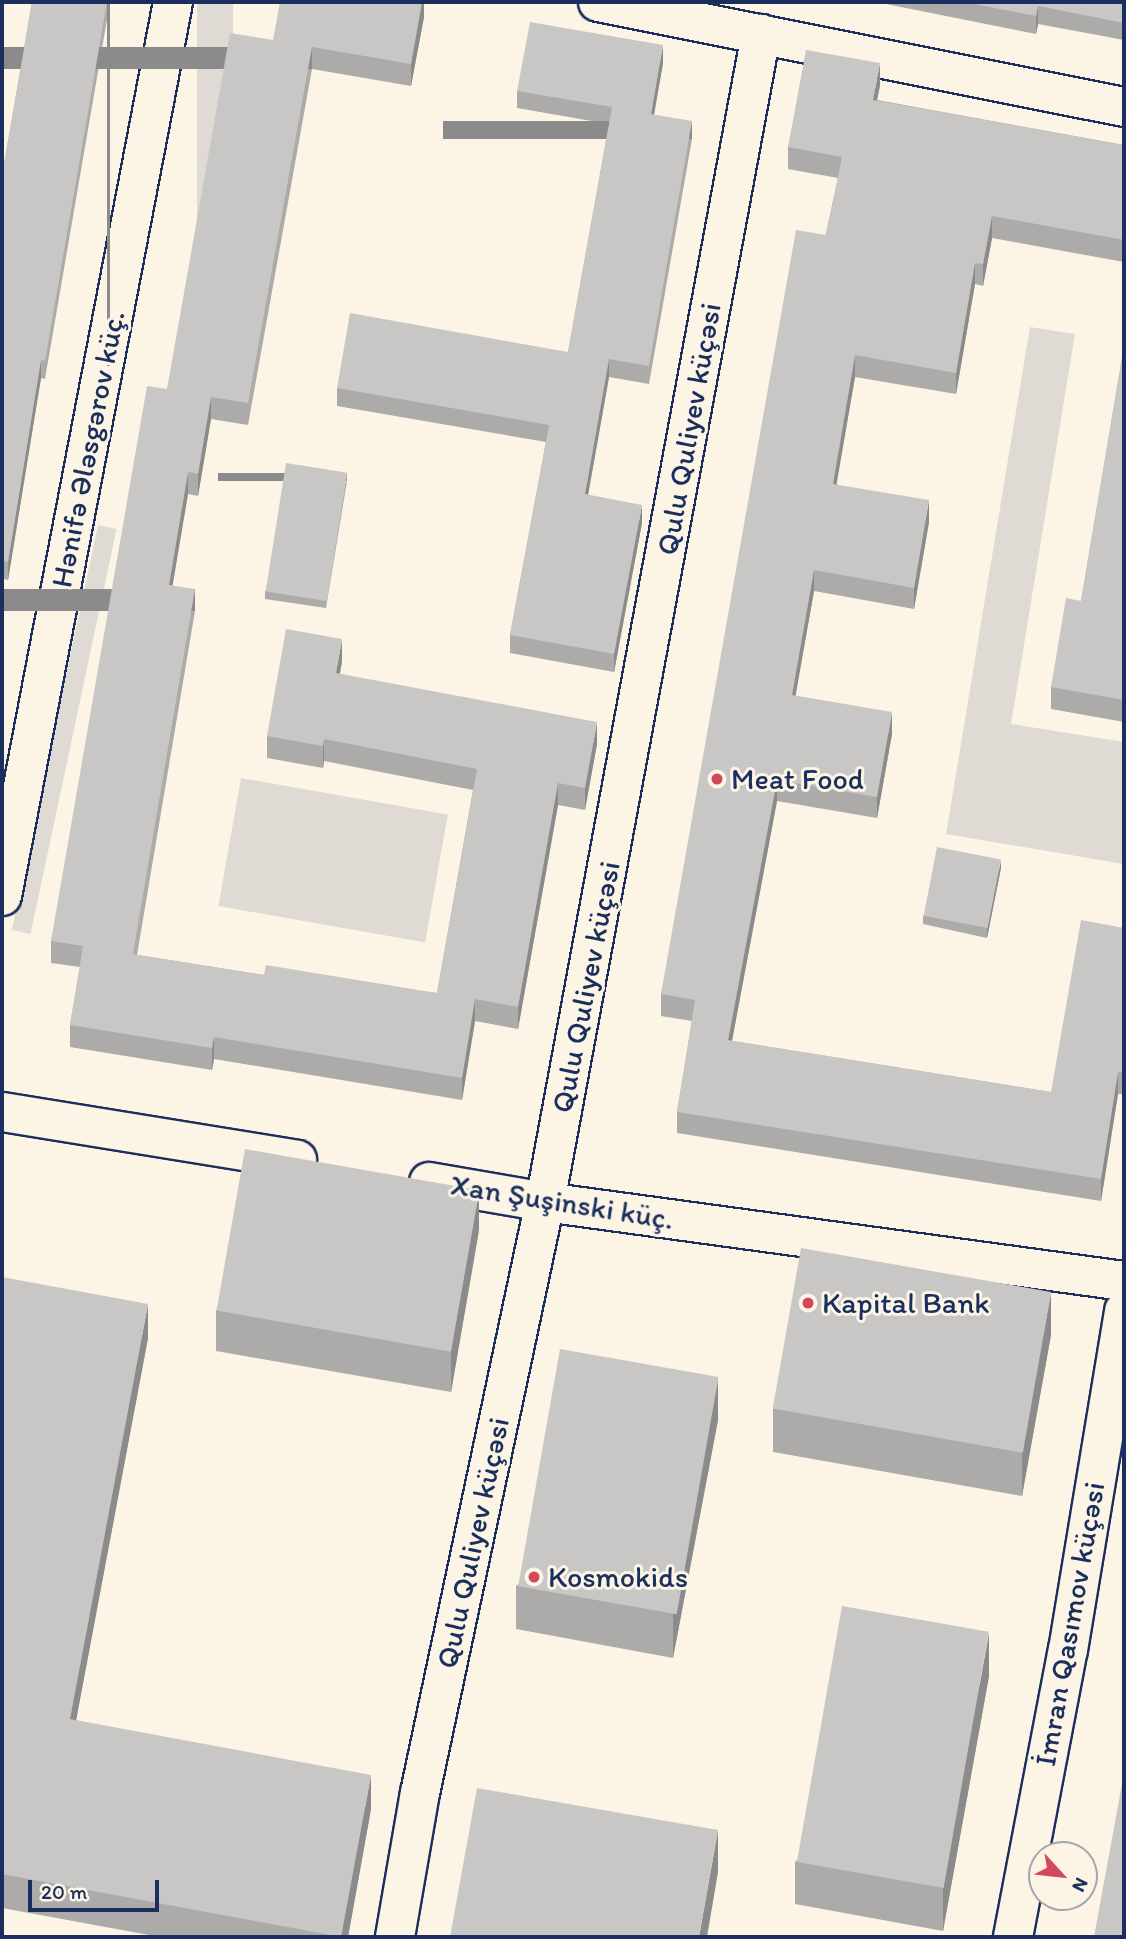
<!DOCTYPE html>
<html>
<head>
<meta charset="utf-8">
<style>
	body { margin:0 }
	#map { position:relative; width:1126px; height:1939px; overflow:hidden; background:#fcf5e5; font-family:Itim,sans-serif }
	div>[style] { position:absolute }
	.green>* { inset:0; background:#dfdbd4; transform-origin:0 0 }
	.roads { filter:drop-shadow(2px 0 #1b2f5e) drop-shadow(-2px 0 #1b2f5e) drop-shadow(0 2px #1b2f5e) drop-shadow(0 -2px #1b2f5e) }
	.minor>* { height:38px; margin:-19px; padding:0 19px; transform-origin:19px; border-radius:19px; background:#fcf5e5 }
	.wall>* { inset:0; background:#acabaa }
	.shaded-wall>* { inset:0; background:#8c8b8b; transform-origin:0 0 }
	.building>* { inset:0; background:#c8c7c6; transform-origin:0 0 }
	.dots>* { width:19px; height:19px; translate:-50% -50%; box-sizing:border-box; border:4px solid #fcf5e5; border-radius:50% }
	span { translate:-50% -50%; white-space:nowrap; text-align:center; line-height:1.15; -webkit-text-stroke:6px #fcf5e5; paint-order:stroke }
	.street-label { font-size:30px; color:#1b2f5e }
	.poi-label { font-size:30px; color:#1b2f5e }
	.left { translate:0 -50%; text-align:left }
	.frame { position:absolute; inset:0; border:4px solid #1b2f5e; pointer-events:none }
	.north { position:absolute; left:1028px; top:1841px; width:70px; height:70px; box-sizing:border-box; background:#fcf5e5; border:2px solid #a2a6af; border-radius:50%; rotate:117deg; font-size:19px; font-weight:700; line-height:28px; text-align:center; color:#1b2f5e }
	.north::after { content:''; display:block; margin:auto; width:24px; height:32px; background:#d1495b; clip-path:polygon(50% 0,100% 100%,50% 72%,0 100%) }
	.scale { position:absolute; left:28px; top:1880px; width:131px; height:32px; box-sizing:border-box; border:4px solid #1b2f5e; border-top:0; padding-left:9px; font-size:21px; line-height:24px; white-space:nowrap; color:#1b2f5e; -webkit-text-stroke:5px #fcf5e5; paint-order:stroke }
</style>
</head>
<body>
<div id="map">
	<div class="green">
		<i style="left:197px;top:2px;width:36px;height:394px"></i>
		<i style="clip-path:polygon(1030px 327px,1075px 334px,1011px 724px,1124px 742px,1124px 864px,946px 834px)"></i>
		<i style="left:98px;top:525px;width:19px;height:414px;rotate:12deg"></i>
		<i style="left:241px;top:778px;width:210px;height:130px;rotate:10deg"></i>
	</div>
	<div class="roads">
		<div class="minor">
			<i style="left:598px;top:2px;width:536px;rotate:11.29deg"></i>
			<i style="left:2px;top:896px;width:910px;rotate:-79.17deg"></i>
			<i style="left:2px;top:1112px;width:299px;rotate:9.2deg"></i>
			<i style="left:429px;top:1182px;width:118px;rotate:9.8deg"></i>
			<i style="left:545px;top:1202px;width:584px;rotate:7.77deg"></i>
			<i style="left:395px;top:1937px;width:146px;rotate:-80.2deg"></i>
			<i style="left:420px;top:1793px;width:604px;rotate:-78.06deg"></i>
			<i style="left:545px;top:1202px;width:1188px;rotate:-79.52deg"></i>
			<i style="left:1013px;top:1937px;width:292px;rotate:-79.2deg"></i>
			<i style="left:1068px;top:1650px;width:344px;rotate:-80.6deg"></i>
		</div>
	</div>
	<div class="wall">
		<i style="clip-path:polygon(32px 2px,110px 2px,45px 379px,41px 378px,8px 580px,4px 579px,2px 590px,2px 176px)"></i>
		<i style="clip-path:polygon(424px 2px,424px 17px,411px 86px,312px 69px,248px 425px,211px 419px,198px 496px,188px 494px,172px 585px,195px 611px,137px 955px,264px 975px,437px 993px,473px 790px,324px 761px,323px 768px,267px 758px,267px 736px,342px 661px,340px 674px,597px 744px,585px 810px,558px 805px,518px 1029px,475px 1021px,462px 1100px,214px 1059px,212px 1070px,70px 1047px,70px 1025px,80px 967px,51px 963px,51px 941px,167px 389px,273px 40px)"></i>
		<i style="clip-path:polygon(876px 2px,1124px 2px,1124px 40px,1038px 24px,1036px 34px)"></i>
		<i style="clip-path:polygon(663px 63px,654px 115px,692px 139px,649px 384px,609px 377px,588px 495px,642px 523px,614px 672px,510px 653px,510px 635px,546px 442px,337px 406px,337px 388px,568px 352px,609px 124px,517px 108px,517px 91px)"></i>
		<i style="clip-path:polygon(880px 85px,877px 100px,1124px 145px,1124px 262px,992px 238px,983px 286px,975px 284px,956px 394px,855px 377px,836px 484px,929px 522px,914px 609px,814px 591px,795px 696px,892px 734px,877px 818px,777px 801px,732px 1041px,1051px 1092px,1124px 928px,1124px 1094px,1118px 1094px,1101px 1201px,677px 1133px,677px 1112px,692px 1021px,661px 1016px,661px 994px,838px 178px,788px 169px,788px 147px)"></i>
		<i style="clip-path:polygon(1124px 346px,1124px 722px,1051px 709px,1051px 687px,1081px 601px)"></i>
		<i style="clip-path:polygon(347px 481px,326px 608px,265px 599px,265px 591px)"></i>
		<i style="clip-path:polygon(1001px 868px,987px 938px,923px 924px,923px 916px)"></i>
		<i style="clip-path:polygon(479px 1230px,451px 1392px,216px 1351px,216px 1310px)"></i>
		<i style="clip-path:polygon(2px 1277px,148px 1338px,76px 1720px,371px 1809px,348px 1937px,160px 1937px,2px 1908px)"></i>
		<i style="clip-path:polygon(1051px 1335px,1022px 1496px,773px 1452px,773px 1409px)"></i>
		<i style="clip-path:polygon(718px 1420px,673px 1658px,516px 1629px,516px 1586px)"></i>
		<i style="clip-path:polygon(989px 1676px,943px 1931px,795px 1904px,795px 1862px)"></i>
	</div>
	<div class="shaded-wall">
		<i style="left:107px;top:2px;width:3px;height:364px"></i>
		<i style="clip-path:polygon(422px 2px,424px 2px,424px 17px,411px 86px,411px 64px)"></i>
		<i style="clip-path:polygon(1038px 6px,1038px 24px,1036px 34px,1036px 16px)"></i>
		<i style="clip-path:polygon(663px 45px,663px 63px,651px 132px,651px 114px)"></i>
		<i style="left:312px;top:47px;width:22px;height:362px;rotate:90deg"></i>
		<i style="clip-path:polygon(880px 63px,880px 85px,873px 121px,873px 100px)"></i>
		<i style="left:692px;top:121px;width:18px;height:249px;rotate:90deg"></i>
		<i style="clip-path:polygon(992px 216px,992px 238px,983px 286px,983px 264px)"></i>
		<i style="clip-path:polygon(975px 263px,975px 284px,956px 394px,956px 373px)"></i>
		<i style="clip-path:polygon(855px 355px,855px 377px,833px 505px,833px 484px)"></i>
		<i style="clip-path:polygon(609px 359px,609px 377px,585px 512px,585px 494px)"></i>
		<i style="clip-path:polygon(41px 360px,41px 378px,8px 580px,8px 562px)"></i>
		<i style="clip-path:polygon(211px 397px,211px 419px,198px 496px,198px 474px)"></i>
		<i style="clip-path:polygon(188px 472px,188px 494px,169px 607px,169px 585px)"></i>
		<i style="left:347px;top:473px;width:8px;height:129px;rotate:90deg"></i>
		<i style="clip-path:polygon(929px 500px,929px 522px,914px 609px,914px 588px)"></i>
		<i style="clip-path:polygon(642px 505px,642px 523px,614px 672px,614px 654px)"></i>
		<i style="clip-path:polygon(4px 561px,4px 579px,2px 590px,2px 572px)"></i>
		<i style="clip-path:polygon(814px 570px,814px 591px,792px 716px,792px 695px)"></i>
		<i style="left:195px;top:589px;width:22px;height:370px;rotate:90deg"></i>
		<i style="clip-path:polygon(342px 639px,342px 661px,336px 695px,336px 673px)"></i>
		<i style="clip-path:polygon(892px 712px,892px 734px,877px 818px,877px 797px)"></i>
		<i style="clip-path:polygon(597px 722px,597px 744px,585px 810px,585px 788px)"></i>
		<i style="clip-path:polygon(324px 739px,324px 761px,323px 768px,323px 746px)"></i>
		<i style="clip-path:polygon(777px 780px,777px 801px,728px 1062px,728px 1040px)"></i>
		<i style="clip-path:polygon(558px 783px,558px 805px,518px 1029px,518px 1007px)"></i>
		<i style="clip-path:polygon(1001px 860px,1001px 868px,987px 938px,987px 930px)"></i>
		<i style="clip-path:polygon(475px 999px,475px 1021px,462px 1100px,462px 1078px)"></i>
		<i style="clip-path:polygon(214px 1037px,214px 1059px,212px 1070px,212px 1048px)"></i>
		<i style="clip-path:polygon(1118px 1072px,1118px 1094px,1101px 1201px,1101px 1179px)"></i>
		<i style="clip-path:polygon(479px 1190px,479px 1230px,451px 1392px,451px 1351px)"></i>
		<i style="clip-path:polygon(1051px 1292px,1051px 1335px,1022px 1496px,1022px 1453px)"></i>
		<i style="clip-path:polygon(148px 1304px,148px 1338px,70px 1753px,70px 1719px)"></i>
		<i style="clip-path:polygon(718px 1378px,718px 1420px,673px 1658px,673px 1615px)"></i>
		<i style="clip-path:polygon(989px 1633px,989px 1676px,943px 1931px,943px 1888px)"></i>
		<i style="clip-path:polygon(371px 1775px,371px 1809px,348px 1937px,341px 1937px)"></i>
		<i style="clip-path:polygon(718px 1830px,718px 1872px,707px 1937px,699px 1937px)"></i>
	</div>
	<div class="building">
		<i style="clip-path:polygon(32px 2px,107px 2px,45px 361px,41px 360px,8px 562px,4px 561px,2px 572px,2px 176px)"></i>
		<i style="clip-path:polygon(280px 2px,422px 2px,411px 64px,312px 47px,248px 403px,211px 397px,198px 474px,188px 472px,169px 585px,195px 589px,133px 954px,264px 975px,266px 965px,437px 993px,477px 769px,324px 739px,323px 746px,267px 736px,286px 629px,342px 639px,336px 673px,597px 722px,585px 788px,558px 783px,518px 1007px,475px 999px,462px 1078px,214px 1037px,212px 1048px,70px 1025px,83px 946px,51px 941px,147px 386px,167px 389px,230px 33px,273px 40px)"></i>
		<i style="clip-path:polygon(964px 2px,1124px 2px,1124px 23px,1038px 6px,1036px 16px)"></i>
		<i style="clip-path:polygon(530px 22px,663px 45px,651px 114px,692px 121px,649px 366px,609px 359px,585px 494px,642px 505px,614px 654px,510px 635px,549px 425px,337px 388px,350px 313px,568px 352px,612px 107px,517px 91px)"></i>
		<i style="clip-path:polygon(806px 50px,880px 63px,873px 100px,1124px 145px,1124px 240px,992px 216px,983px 264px,975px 263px,956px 373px,855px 355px,833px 484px,929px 500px,914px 588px,814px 570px,792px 695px,892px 712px,877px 797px,777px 780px,728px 1040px,1051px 1092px,1081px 920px,1124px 928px,1124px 1073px,1118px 1072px,1101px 1179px,677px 1112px,695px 1000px,661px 994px,796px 230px,826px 235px,842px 157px,788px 147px)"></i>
		<i style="clip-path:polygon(1124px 346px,1124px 700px,1051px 687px,1066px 598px,1081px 601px)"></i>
		<i style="left:286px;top:463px;width:62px;height:130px;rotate:9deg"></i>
		<i style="left:937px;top:847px;width:65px;height:70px;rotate:11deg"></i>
		<i style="left:245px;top:1149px;width:238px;height:164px;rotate:10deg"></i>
		<i style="left:801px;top:1248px;width:254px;height:163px;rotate:10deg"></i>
		<i style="clip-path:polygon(2px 1277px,148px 1304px,70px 1719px,371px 1775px,341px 1937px,2px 1874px)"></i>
		<i style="left:560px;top:1349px;width:161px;height:241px;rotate:10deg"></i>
		<i style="left:842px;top:1606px;width:149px;height:260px;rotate:10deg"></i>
		<i style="clip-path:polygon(1124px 1773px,1124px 1937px,1094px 1937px)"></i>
		<i style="clip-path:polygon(477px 1788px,718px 1830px,699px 1937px,450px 1937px)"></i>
	</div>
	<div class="dots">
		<i style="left:717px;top:779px;background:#d1495b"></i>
		<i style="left:808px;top:1303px;background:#d1495b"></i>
		<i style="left:534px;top:1577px;background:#d1495b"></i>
	</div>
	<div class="street-label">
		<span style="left:689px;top:429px;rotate:-80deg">Qulu Quliyev küçəsi</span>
		<span style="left:88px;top:449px;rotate:-79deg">Hənifə Ələsgərov küç.</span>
		<span style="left:586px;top:987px;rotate:-79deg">Qulu Quliyev küçəsi</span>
		<span style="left:562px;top:1202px;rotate:9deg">Xan Şuşinski küç.</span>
		<span style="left:473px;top:1543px;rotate:-78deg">Qulu Quliyev küçəsi</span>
		<span style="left:1070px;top:1624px;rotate:-80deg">İmran Qasımov küçəsi</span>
	</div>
	<div class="poi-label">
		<span class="left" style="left:731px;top:779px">Meat Food</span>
		<span class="left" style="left:822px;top:1303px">Kapital Bank</span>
		<span class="left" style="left:548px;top:1577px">Kosmokids</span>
	</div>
	<div class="frame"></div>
	<div class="north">N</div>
	<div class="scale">20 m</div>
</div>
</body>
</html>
